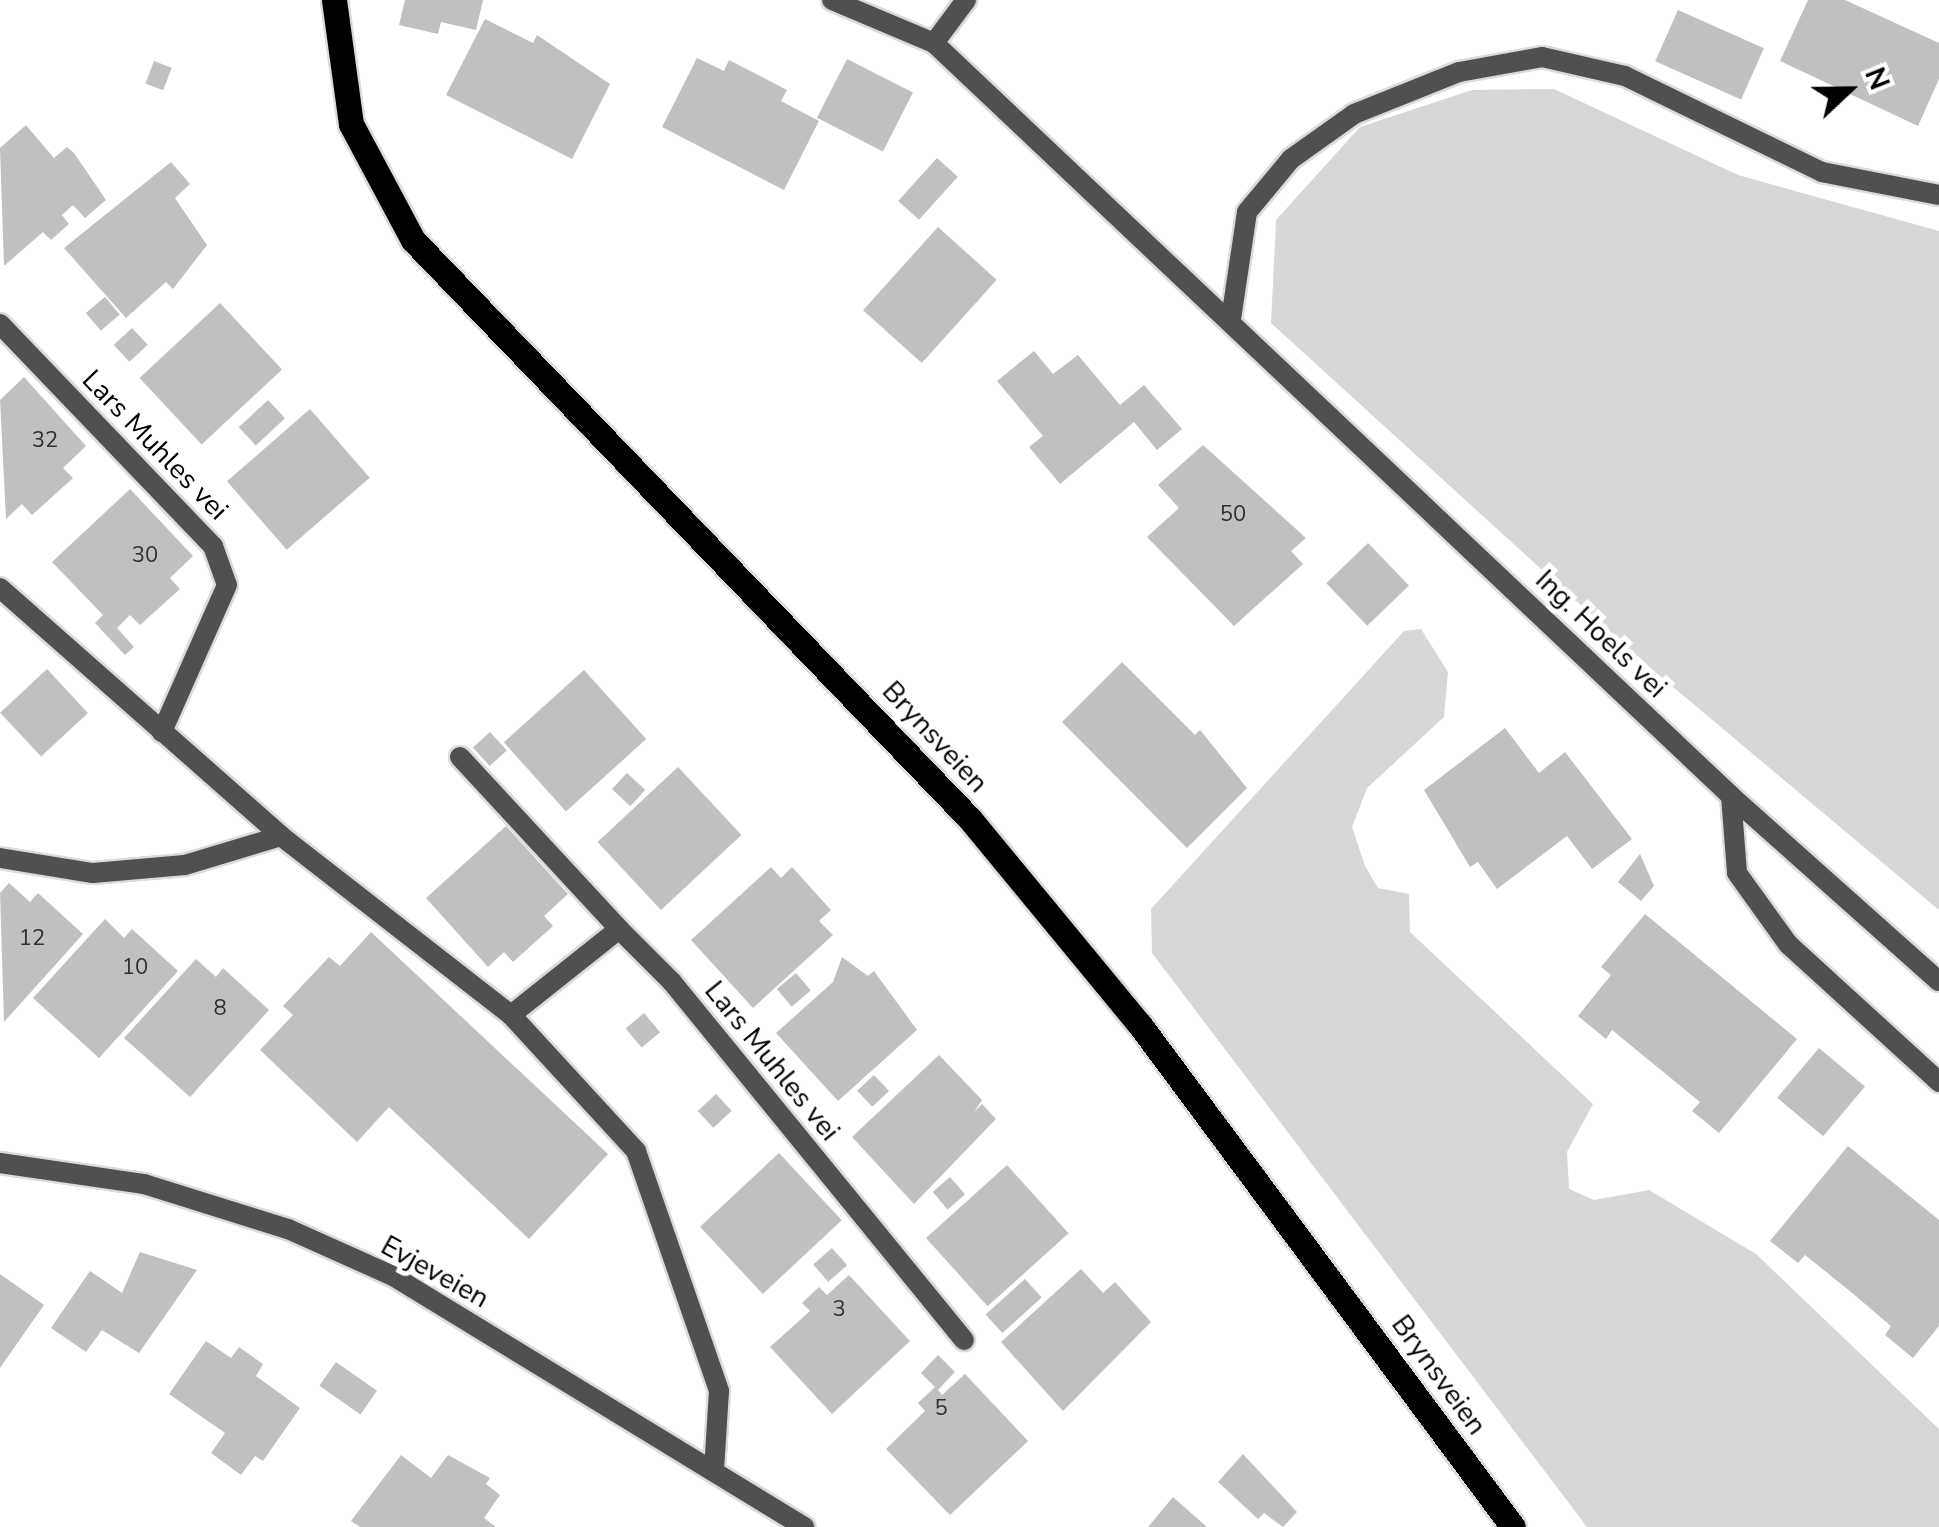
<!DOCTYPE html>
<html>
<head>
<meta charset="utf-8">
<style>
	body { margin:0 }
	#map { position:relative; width:1939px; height:1527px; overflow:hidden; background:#fff; font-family:"Nunito Sans",sans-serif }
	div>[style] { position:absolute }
	.green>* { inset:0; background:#d7d7d7 }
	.building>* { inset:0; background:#c0c0c0; transform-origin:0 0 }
	.roads { filter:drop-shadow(2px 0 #dbdbdb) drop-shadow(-2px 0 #dbdbdb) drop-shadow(0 2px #dbdbdb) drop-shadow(0 -2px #dbdbdb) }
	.minor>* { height:20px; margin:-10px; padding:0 10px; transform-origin:10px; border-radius:10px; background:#505050 }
	.primary>* { height:25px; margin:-12.5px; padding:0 12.5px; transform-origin:12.5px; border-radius:12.5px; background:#000 }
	span { translate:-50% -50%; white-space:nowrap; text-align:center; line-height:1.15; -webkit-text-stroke:10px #fff; paint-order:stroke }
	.number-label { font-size:22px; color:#303030 }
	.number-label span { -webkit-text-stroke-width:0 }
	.street-label { font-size:28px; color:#000 }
	.north { position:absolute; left:1799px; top:40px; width:100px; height:100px; -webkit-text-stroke:8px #fff; paint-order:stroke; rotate:68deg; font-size:28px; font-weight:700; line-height:40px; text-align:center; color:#000 }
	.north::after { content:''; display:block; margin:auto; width:35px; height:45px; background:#000; clip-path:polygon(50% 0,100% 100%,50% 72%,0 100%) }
</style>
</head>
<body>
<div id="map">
	<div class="green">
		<i style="clip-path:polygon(1554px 89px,1738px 175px,1939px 231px,1939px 910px,1642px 661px,1271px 323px,1276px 220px,1360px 127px,1472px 90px)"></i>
		<i style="clip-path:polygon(1421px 629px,1448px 672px,1444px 717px,1367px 788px,1352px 827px,1365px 866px,1378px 888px,1409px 894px,1410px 932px,1593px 1104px,1567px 1152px,1569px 1189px,1594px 1200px,1649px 1190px,1756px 1254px,1939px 1429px,1939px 1527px,1587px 1527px,1152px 953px,1151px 909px,1404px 631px)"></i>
	</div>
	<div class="building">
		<i style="clip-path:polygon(405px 0,483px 0,476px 30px,441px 22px,438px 34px,399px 25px)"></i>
		<i style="clip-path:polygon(1808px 0,1845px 0,1939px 43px,1939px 79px,1918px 126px,1780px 61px)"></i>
		<i style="left:1678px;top:10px;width:94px;height:56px;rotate:24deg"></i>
		<i style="clip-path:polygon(485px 19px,533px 43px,537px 35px,610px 84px,572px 159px,446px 95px)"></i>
		<i style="clip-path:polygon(697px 58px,724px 71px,729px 60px,787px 90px,781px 101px,819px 121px,784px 190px,662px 127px)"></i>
		<i style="left:847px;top:59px;width:74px;height:66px;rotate:27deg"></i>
		<i style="left:154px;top:61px;width:19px;height:24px;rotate:21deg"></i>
		<i style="clip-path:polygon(26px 125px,54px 158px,67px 147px,74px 153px,106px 200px,85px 218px,73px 205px,62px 215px,69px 224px,51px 240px,43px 232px,4px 266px,0 148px)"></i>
		<i style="left:937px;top:158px;width:28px;height:58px;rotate:42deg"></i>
		<i style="clip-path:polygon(171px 162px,190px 184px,175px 198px,207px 245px,173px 289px,166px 282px,126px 318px,64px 248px)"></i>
		<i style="left:938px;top:227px;width:79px;height:112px;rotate:42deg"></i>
		<i style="left:105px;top:297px;width:23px;height:25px;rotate:50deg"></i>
		<i style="left:220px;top:303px;width:91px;height:110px;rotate:47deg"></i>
		<i style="left:132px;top:328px;width:23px;height:25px;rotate:47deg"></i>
		<i style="clip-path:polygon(1034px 351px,1053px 374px,1078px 355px,1120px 405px,1144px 385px,1182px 429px,1157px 450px,1134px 422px,1060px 484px,1029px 447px,1043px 436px,997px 381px)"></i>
		<i style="clip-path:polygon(24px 377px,86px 446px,63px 468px,73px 478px,32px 515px,22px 504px,6px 519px,0 400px)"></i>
		<i style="left:268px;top:400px;width:25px;height:40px;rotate:47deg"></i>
		<i style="left:310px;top:409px;width:91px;height:110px;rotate:49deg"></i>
		<i style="clip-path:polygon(1203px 445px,1306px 538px,1291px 551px,1303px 564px,1234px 626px,1147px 537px,1179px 508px,1158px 485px)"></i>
		<i style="clip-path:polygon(130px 489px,193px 556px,170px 578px,180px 589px,140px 625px,130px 615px,117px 628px,134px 647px,125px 655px,95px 623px,103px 615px,52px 562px)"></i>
		<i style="left:1368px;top:543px;width:59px;height:58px;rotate:46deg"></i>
		<i style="clip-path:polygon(1122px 662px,1195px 735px,1200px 730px,1247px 788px,1187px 848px,1062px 722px)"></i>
		<i style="left:47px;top:669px;width:60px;height:64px;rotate:47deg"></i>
		<i style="left:584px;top:670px;width:93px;height:108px;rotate:48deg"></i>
		<i style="clip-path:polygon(1505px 728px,1539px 773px,1565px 752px,1632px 839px,1592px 869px,1567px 836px,1497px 889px,1478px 862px,1470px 867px,1424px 790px)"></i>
		<i style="left:490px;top:732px;width:25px;height:23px;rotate:48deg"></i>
		<i style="left:678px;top:767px;width:93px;height:110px;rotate:47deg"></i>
		<i style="left:627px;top:773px;width:25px;height:22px;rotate:43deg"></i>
		<i style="clip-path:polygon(506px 826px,568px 894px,544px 916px,553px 926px,513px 962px,504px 952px,488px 967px,426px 898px)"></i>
		<i style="clip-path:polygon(1640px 854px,1654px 886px,1641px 901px,1618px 882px)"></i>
		<i style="clip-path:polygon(771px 867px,781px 878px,792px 867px,831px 910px,819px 921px,833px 935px,753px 1008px,691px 940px)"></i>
		<i style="clip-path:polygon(9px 883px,30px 902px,38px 893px,83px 934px,4px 1022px,0 893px)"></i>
		<i style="clip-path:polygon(1645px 914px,1797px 1039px,1719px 1133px,1692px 1111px,1700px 1102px,1612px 1030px,1606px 1039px,1578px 1016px,1611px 975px,1601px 967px)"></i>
		<i style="clip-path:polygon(105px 919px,124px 938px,132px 929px,178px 971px,99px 1058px,33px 998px)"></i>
		<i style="clip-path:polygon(371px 932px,608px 1154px,529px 1239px,389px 1107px,357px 1142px,260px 1050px,293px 1015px,283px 1006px,329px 957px,340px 966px)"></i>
		<i style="clip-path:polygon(842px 957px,868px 976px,874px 971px,917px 1030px,838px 1101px,776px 1033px,833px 982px)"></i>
		<i style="clip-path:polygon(196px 959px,216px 977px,223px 968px,269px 1010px,190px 1097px,124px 1038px)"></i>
		<i style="left:796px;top:973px;width:23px;height:25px;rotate:50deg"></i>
		<i style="left:644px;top:1013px;width:25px;height:24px;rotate:50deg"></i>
		<i style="left:1819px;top:1048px;width:60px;height:65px;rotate:40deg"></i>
		<i style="clip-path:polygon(939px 1055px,982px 1100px,974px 1112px,982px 1104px,996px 1119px,914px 1204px,852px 1137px)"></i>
		<i style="left:874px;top:1075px;width:22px;height:23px;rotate:47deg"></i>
		<i style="left:716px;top:1094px;width:23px;height:25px;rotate:47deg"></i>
		<i style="clip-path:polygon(1848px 1146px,1939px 1220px,1939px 1326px,1913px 1358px,1885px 1335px,1891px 1326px,1851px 1292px,1805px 1255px,1798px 1263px,1770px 1241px)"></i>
		<i style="left:779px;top:1153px;width:92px;height:108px;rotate:47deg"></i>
		<i style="left:1007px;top:1165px;width:92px;height:109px;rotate:48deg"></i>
		<i style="left:950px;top:1177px;width:23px;height:23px;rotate:49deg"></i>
		<i style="left:832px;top:1248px;width:23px;height:25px;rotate:49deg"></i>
		<i style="clip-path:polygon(140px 1252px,197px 1270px,139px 1353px,102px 1330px,86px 1352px,51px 1328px,90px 1271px,122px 1293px)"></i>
		<i style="clip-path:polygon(1081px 1269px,1103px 1293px,1115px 1282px,1151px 1322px,1063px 1411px,1001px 1342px)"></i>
		<i style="clip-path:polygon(0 1274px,44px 1305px,0 1368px)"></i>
		<i style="clip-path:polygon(849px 1275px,910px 1341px,832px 1414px,770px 1347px,810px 1311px,802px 1303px,819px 1287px,827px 1295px)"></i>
		<i style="left:1025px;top:1279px;width:25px;height:53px;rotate:48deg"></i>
		<i style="clip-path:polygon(206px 1341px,231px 1358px,239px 1347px,263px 1364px,256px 1376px,300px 1408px,263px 1461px,255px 1456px,241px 1475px,211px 1453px,225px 1433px,169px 1394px)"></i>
		<i style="clip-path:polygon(938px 1355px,955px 1372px,938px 1390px,942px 1395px,965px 1374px,1028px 1441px,950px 1515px,886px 1449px,925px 1411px,918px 1403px,935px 1387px,921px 1373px)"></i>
		<i style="left:336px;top:1362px;width:50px;height:29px;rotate:35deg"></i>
		<i style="clip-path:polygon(1243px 1454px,1297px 1512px,1283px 1527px,1264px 1513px,1258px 1519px,1218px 1482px)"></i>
		<i style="clip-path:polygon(401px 1455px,431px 1478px,448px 1455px,490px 1478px,486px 1484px,500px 1495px,484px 1518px,496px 1527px,360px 1527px,351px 1521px)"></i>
		<i style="clip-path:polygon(1173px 1497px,1207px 1527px,1148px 1527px)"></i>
	</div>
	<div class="roads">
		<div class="minor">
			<i style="left:832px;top:0;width:111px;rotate:22.9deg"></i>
			<i style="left:934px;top:43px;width:1096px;rotate:43.37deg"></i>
			<i style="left:1731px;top:796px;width:278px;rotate:41.7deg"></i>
			<i style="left:934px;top:43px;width:54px;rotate:-53.3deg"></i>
			<i style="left:1231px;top:319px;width:108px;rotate:-81.5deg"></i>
			<i style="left:1247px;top:212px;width:69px;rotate:-50.3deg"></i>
			<i style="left:1291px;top:159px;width:77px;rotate:-35.5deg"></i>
			<i style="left:1354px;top:114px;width:113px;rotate:-21.8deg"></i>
			<i style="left:1459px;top:72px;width:84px;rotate:-10.2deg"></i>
			<i style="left:1542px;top:57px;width:85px;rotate:12.9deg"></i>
			<i style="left:1625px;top:76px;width:219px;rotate:26deg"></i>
			<i style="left:1822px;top:172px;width:119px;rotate:11.1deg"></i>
			<i style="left:0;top:324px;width:308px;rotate:46.2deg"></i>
			<i style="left:213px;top:546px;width:41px;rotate:70.3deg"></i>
			<i style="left:227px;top:585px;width:161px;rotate:113.9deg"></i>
			<i style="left:0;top:588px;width:375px;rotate:41.4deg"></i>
			<i style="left:281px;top:836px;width:291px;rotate:37.9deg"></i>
			<i style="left:511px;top:1015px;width:185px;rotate:47.4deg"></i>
			<i style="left:636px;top:1151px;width:254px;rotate:70.9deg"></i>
			<i style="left:719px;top:1391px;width:80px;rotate:93.6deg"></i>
			<i style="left:460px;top:757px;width:234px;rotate:47.2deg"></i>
			<i style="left:1731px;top:796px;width:77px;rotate:85.5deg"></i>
			<i style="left:1737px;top:873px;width:87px;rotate:54.3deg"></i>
			<i style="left:1788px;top:944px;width:205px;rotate:42.4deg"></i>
			<i style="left:0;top:858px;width:94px;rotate:9.2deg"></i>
			<i style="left:93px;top:873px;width:92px;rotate:-5deg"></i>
			<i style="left:185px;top:865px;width:100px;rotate:-16.8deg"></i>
			<i style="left:511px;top:1015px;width:138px;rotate:-38.5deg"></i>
			<i style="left:619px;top:929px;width:75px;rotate:45deg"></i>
			<i style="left:672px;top:982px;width:462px;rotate:50.8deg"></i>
			<i style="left:0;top:1163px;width:146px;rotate:8.3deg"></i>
			<i style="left:144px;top:1184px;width:151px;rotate:17.4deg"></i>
			<i style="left:288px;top:1229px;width:115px;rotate:24.1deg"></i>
			<i style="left:393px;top:1276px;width:482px;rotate:31.4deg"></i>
		</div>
		<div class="primary">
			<i style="left:334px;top:0;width:125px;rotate:82.2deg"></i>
			<i style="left:351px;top:124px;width:132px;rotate:61.9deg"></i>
			<i style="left:413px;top:240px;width:803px;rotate:46.11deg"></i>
			<i style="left:970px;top:819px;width:267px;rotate:50.5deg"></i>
			<i style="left:1140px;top:1025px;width:625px;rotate:53.39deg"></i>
		</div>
	</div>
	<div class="number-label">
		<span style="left:45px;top:441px">32</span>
		<span style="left:1233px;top:515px">50</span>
		<span style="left:145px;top:556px">30</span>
		<span style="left:32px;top:939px">12</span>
		<span style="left:135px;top:968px">10</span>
		<span style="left:220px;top:1009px">8</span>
		<span style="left:839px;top:1310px">3</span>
		<span style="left:941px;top:1409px">5</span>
	</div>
	<div class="street-label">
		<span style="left:155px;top:445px;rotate:46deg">Lars Muhles vei</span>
		<span style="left:1601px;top:634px;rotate:44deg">Ing. Hoels vei</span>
		<span style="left:935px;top:737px;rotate:47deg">Brynsveien</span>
		<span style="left:772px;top:1061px;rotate:51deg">Lars Muhles vei</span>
		<span style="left:435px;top:1272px;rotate:29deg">Evjeveien</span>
		<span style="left:1439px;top:1375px;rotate:54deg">Brynsveien</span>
	</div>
	<div class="north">N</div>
</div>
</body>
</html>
